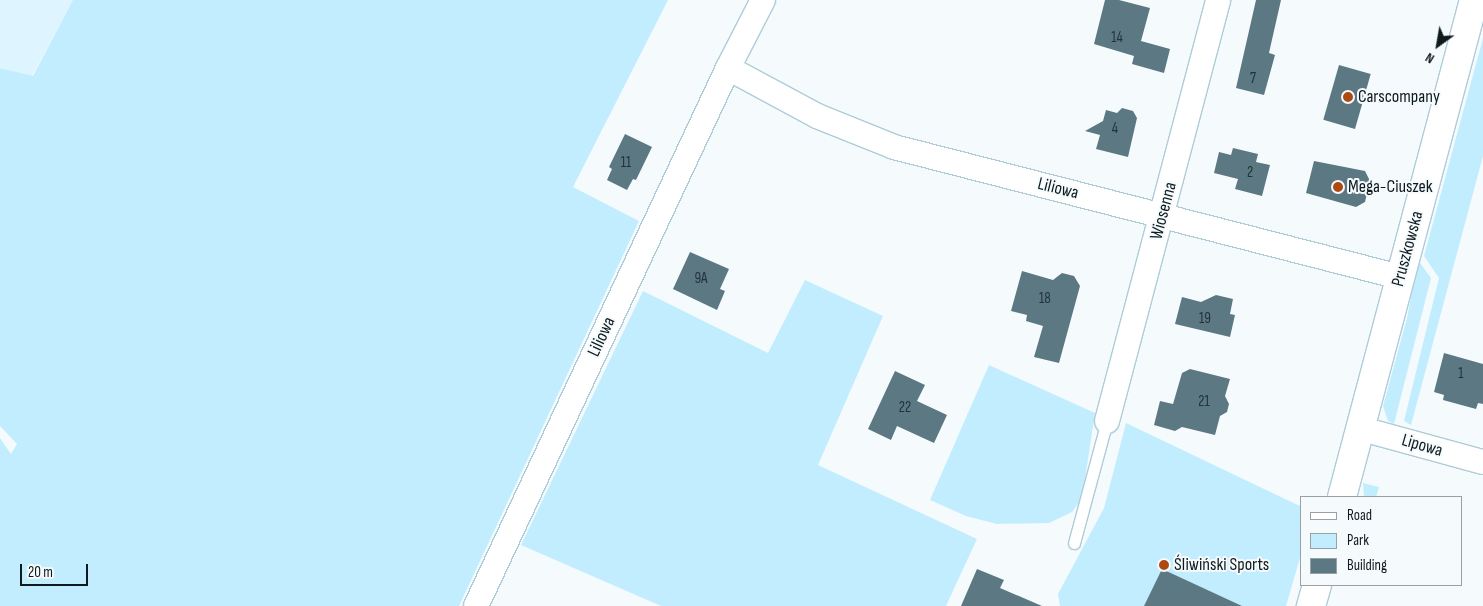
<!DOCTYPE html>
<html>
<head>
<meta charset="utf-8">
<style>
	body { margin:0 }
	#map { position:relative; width:1483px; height:606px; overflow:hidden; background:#f5fbfd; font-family:"Sofia Sans Condensed",sans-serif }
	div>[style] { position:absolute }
	.built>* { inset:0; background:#def5ff }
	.green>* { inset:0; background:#c2edfe }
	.building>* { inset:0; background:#5c7883; transform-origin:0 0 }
	.roads { filter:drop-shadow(1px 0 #aeccd8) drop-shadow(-1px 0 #aeccd8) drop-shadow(0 1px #aeccd8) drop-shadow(0 -1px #aeccd8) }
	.service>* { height:11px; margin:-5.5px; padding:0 5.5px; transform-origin:5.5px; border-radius:5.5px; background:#fff }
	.minor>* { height:24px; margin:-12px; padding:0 12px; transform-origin:12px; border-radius:12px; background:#fff }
	.tertiary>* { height:28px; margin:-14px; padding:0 14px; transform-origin:14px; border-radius:14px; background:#fff }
	.dots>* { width:14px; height:14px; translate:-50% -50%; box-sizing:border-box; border:2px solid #f5fbfd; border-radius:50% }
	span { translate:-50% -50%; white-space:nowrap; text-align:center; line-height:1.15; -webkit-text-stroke:4px #f5fbfd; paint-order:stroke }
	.number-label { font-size:15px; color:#223238 }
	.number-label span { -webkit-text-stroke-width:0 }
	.poi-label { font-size:18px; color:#0f1a1f }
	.left { translate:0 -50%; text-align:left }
	.street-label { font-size:18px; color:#0f1a1f }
	.legend { position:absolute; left:1300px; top:496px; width:162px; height:90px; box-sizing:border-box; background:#f5fbfd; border:1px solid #99a1a4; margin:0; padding:6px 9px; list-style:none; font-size:15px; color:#0f1a1f }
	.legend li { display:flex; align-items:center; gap:10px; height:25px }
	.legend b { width:25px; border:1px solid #99a1a4 }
	.north { position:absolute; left:1413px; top:20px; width:50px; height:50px; -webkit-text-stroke:4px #f5fbfd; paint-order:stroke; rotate:212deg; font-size:14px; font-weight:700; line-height:20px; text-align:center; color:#0f1a1f }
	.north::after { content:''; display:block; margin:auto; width:18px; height:22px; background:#0f1a1f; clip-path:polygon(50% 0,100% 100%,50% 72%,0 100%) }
	.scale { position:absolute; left:20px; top:564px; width:68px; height:22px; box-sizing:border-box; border:2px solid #0f1a1f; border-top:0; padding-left:6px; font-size:15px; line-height:18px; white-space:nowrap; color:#0f1a1f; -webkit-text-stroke:4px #f5fbfd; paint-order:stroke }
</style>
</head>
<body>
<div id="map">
	<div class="built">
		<i style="clip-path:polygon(0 0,73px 0,32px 76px,0 68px)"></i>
	</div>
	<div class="green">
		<i style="clip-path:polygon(73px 0,668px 0,573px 187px,639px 221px,459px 606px,0 606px,0 438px,11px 454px,17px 444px,0 426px,0 68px,33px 76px)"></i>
		<i style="clip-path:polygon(1483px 38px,1483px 156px,1411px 425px,1404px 421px,1439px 278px,1424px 256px)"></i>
		<i style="clip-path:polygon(1418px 260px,1431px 278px,1394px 424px,1388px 421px,1383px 406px,1407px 318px)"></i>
		<i style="clip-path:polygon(805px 280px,883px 316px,818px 465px,977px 539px,946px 606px,661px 606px,521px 545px,643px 291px,768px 353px)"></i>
		<i style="clip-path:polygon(989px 365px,1095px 413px,1082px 499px,1072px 512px,1049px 523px,997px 524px,966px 516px,930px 500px)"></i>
		<i style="clip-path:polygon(1126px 423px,1302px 507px,1302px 551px,1286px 606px,1060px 606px,1058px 594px,1104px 508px)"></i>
		<i style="clip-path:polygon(1363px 483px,1379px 487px,1376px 497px,1364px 497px)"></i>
	</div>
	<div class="building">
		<i style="clip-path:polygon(1105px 0,1119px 0,1150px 8px,1141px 41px,1170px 49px,1164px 73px,1132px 64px,1134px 56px,1094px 44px)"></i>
		<i style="clip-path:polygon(1256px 0,1281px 0,1269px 53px,1275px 55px,1264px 95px,1236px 88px)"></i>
		<i style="left:1339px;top:65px;width:33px;height:57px;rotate:16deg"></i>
		<i style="clip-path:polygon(1122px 108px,1133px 111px,1137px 118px,1128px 157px,1096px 149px,1100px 135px,1085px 131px,1103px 121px,1106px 110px,1117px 113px)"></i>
		<i style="clip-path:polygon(625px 134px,652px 147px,636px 180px,633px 179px,627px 190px,607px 180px,612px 169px,609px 167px)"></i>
		<i style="clip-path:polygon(1233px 148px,1258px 154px,1256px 162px,1270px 165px,1262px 196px,1235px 189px,1238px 179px,1214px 173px,1219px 152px,1231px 155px)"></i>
		<i style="clip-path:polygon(1314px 161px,1365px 171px,1370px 181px,1365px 202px,1356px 207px,1306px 193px)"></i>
		<i style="clip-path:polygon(690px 252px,729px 269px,720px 289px,725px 291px,717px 310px,673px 289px)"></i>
		<i style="clip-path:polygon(1022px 271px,1053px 280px,1062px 273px,1074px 276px,1080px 286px,1059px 363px,1034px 357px,1043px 326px,1026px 321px,1027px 315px,1011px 311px)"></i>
		<i style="clip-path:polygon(1216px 295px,1233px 299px,1230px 314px,1235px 315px,1230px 337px,1175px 324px,1182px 297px,1201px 302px)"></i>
		<i style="clip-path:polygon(1444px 353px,1483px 364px,1483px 404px,1478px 403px,1476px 409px,1443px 400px,1444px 395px,1434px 392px)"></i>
		<i style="clip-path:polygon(1190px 369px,1230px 379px,1225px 396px,1229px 404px,1227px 412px,1220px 416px,1215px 435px,1182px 427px,1175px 431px,1154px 425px,1160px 401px,1173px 404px,1182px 373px)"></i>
		<i style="clip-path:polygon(895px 371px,925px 385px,917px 401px,947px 415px,934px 443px,897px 426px,891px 440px,868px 429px)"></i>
		<i style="clip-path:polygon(977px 569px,1004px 580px,1000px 588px,1042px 606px,961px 606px)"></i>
		<i style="clip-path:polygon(1162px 569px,1242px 606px,1144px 606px)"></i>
	</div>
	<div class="roads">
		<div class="service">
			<i style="left:1074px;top:543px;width:126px;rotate:-74.9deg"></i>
		</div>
		<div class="minor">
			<i style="left:728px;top:68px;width:101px;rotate:28.3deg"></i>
			<i style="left:817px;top:116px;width:83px;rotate:21.9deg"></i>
			<i style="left:894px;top:147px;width:522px;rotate:14.41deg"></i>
			<i style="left:1107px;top:421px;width:435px;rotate:-75.2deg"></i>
			<i style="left:1362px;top:429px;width:125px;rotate:15.3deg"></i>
			<i style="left:476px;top:606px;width:594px;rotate:-64.9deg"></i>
			<i style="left:728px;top:68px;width:76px;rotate:-62.8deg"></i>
		</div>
		<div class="tertiary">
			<i style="left:1342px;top:497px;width:514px;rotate:-75.13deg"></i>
			<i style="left:1311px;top:606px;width:22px;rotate:-74deg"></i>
		</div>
	</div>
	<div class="dots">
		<i style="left:1348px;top:97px;background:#ad4a14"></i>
		<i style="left:1338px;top:187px;background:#ad4a14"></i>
		<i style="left:1164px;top:565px;background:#ad4a14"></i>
	</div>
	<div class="number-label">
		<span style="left:1117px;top:38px">14</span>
		<span style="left:1253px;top:79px">7</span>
		<span style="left:1115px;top:129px">4</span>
		<span style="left:626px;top:163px">11</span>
		<span style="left:1250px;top:173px">2</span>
		<span style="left:701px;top:279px">9A</span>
		<span style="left:1045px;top:299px">18</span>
		<span style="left:1205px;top:319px">19</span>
		<span style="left:1461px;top:374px">1</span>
		<span style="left:1204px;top:402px">21</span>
		<span style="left:905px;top:408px">22</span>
	</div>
	<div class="poi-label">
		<span class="left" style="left:1358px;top:97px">Carscompany</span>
		<span class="left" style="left:1348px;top:187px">Mega-Ciuszek</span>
		<span class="left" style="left:1174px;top:565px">Śliwiński Sports</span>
	</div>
	<div class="street-label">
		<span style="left:1058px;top:189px;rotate:14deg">Liliowa</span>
		<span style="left:1164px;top:211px;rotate:-75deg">Wiosenna</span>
		<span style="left:1408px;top:249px;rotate:-75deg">Pruszkowska</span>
		<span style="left:602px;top:337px;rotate:-65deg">Liliowa</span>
		<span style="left:1422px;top:446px;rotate:16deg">Lipowa</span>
	</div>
	<ul class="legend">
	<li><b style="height:6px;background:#fff"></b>Road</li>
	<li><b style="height:14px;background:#c2edfe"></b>Park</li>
	<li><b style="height:14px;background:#5c7883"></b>Building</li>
	</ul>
	<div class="north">N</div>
	<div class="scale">20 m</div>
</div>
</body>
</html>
